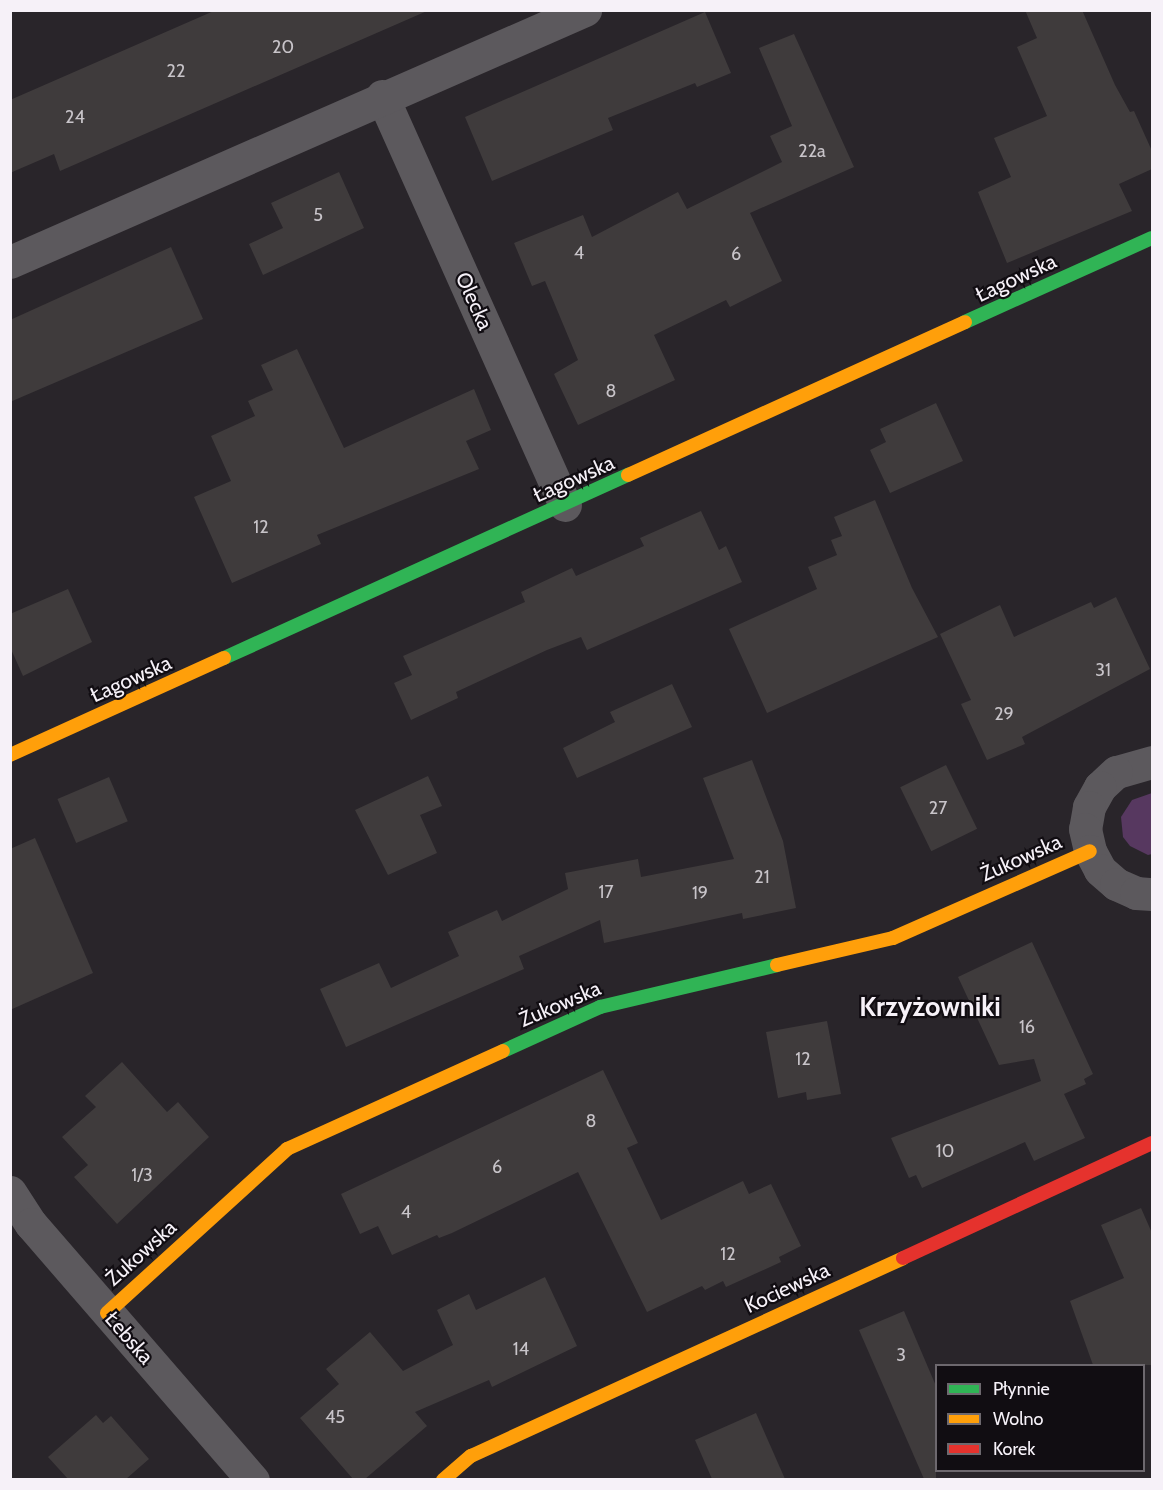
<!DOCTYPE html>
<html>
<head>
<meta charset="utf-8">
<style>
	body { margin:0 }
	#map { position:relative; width:1163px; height:1490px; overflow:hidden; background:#29252a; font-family:Cabin,sans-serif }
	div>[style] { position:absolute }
	.green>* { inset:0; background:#573860 }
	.building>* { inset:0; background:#3f3b3c; transform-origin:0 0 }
	.street>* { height:33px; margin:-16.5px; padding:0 16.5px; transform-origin:16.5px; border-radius:16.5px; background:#5c595d }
	.fast>* { height:14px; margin:-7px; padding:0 7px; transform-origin:7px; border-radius:7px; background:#30b455 }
	.slow>* { height:14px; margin:-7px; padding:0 7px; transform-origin:7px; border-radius:7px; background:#ff9f0a }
	.jam>* { height:14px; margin:-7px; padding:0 7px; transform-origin:7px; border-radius:7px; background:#e5322d }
	span { translate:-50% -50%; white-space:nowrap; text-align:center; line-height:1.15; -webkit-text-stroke:4.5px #110d12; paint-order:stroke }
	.number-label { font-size:18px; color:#c8c4c9 }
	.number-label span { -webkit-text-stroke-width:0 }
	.street-label { font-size:21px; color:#f6f1f8 }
	.district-label { font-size:27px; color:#f6f1f8; font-weight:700 }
	.frame { position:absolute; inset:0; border:12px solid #f6f1f8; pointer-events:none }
	.legend { position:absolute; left:935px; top:1364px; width:210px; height:108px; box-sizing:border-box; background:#110d12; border:2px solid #6d686e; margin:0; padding:8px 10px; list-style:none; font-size:18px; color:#f6f1f8 }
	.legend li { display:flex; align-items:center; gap:12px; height:30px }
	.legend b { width:30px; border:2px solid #6d686e }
</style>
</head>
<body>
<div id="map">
	<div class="green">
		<i style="clip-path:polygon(1152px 793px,1152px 854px,1148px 855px,1130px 846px,1123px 837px,1121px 817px,1132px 800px)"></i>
	</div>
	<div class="building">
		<i style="clip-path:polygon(216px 10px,427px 11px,60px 171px,54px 154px,10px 173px,10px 100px)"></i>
		<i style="clip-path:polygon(1025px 10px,1082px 10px,1115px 85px,1130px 112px,1134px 111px,1152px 151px,1152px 169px,1119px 184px,1132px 211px,1007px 263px,978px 192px,1011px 177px,994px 138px,1047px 116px,1017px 47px,1037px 38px)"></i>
		<i style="clip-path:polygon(705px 12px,731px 73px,697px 87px,695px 83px,608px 118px,613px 130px,492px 181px,465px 117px)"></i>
		<i style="clip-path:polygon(794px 34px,854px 167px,750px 213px,782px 281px,730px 307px,726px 300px,654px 335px,675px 380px,578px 425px,554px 374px,578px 360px,545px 281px,532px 286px,514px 243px,583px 215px,592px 237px,678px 192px,687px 209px,782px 162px,770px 136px,792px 126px,759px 48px)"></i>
		<i style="clip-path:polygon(339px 172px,364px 228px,263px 275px,249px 244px,283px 228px,271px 203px)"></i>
		<i style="clip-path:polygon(171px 247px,203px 319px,10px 402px,10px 320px)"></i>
		<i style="clip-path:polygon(297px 349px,344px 448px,474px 389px,491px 430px,466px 441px,479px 469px,317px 535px,321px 544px,232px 583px,194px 497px,231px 481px,211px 436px,255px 416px,248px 401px,273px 390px,261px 365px)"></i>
		<i style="clip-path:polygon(936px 403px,963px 461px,890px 493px,870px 450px,886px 442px,880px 429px)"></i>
		<i style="clip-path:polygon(875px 500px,912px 588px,938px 637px,767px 713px,729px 629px,817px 589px,808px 567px,837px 555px,831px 540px,842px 536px,834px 517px)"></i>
		<i style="clip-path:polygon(701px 511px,719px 550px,726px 546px,742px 582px,587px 650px,581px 637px,547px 650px,456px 692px,458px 698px,411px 720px,394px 683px,412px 675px,403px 656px,525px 602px,521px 592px,572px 568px,576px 576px,644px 546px,640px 538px)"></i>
		<i style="clip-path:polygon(68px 589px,92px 642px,23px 676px,10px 647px,10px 614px)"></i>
		<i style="clip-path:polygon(1116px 597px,1150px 669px,1022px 737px,1025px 744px,987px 760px,961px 704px,971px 700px,940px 634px,1000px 605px,1014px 637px,1091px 602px,1094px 608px)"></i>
		<i style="clip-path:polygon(672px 684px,692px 727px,577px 778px,563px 748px,615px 722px,610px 712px)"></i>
		<i style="clip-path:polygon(752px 760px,783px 841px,796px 908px,743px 919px,742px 913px,604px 943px,600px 920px,519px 956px,524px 969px,346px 1047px,320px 989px,379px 963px,391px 988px,459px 956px,448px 932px,497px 910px,502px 921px,568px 889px,565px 873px,638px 859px,641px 877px,734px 859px,703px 778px)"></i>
		<i style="left:946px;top:765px;width:71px;height:51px;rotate:64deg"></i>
		<i style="clip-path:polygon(428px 776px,442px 806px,420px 815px,437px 853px,388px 875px,355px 810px)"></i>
		<i style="left:109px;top:777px;width:48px;height:56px;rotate:67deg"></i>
		<i style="clip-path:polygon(35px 838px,93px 973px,10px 1010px,10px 849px)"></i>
		<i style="clip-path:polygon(1032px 942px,1093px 1074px,1084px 1079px,1086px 1084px,1064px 1094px,1085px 1138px,1034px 1161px,1025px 1142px,922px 1188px,916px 1175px,909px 1178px,891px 1138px,1041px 1081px,1034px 1059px,999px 1065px,958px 977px)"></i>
		<i style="clip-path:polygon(827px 1021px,841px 1094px,807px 1100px,806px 1092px,778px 1098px,766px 1032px)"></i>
		<i style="clip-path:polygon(122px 1062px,167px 1112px,178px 1102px,209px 1137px,117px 1224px,74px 1177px,88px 1165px,62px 1137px,96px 1107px,85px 1096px)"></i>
		<i style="clip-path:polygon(603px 1070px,638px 1143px,627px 1148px,661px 1220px,743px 1181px,749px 1194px,771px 1184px,801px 1246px,779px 1257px,781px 1262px,726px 1287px,723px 1281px,705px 1290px,702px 1286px,647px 1312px,578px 1172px,452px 1233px,439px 1238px,437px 1235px,392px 1255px,378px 1226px,360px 1234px,341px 1194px)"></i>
		<i style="clip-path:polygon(1141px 1208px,1152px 1233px,1152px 1365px,1093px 1365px,1070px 1301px,1124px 1278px,1101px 1225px)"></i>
		<i style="clip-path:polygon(545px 1277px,577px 1346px,492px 1387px,489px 1380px,415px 1412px,427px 1426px,365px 1479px,353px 1479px,300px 1418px,339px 1384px,326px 1369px,370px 1332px,403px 1371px,453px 1345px,437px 1310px,469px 1294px,476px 1310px)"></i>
		<i style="clip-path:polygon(904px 1311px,936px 1386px,936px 1479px,924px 1479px,859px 1330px)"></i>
		<i style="clip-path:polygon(756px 1413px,785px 1479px,712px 1479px,695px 1440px)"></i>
		<i style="clip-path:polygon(96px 1415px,103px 1423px,111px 1416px,149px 1459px,126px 1479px,68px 1479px,48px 1457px)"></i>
	</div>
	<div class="street">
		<i style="left:382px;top:96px;width:448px;rotate:65.9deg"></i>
		<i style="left:10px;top:262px;width:628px;rotate:-23.67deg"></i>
		<i style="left:1152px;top:762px;width:37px;rotate:164deg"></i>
		<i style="left:1116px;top:772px;width:22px;rotate:137deg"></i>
		<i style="left:1100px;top:787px;width:23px;rotate:119deg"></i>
		<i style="left:1089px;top:807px;width:22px;rotate:100deg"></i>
		<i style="left:1085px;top:829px;width:23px;rotate:77deg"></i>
		<i style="left:1090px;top:851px;width:21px;rotate:62deg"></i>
		<i style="left:1100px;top:870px;width:21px;rotate:41deg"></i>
		<i style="left:1116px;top:884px;width:22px;rotate:24deg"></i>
		<i style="left:1136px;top:893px;width:16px;rotate:4deg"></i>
		<i style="left:10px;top:1192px;width:38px;rotate:57deg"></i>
		<i style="left:31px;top:1224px;width:339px;rotate:49.1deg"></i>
	</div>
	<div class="fast">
		<i style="left:965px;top:322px;width:205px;rotate:-24.2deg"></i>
		<i style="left:224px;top:658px;width:444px;rotate:-24.4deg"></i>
		<i style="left:503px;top:1051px;width:107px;rotate:-24.4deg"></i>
		<i style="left:600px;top:1007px;width:182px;rotate:-13.3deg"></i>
	</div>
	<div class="slow">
		<i style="left:628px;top:475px;width:370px;rotate:-24.4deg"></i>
		<i style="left:10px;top:755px;width:235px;rotate:-24.4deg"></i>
		<i style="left:777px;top:965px;width:119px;rotate:-13.1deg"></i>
		<i style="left:893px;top:938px;width:215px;rotate:-23.8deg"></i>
		<i style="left:107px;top:1313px;width:244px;rotate:-42.3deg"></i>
		<i style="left:287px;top:1149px;width:237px;rotate:-24.4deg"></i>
		<i style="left:443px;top:1480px;width:37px;rotate:-41deg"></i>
		<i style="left:471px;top:1456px;width:475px;rotate:-24.6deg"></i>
	</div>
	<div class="jam">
		<i style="left:903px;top:1258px;width:274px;rotate:-24.8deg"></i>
	</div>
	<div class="number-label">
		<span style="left:283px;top:47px">20</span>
		<span style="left:176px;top:71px">22</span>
		<span style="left:75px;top:117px">24</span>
		<span style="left:812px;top:151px">22a</span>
		<span style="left:318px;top:215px">5</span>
		<span style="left:579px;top:253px">4</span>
		<span style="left:736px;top:254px">6</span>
		<span style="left:611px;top:391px">8</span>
		<span style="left:261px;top:527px">12</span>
		<span style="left:1103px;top:670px">31</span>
		<span style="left:1004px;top:714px">29</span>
		<span style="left:938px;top:808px">27</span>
		<span style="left:762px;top:877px">21</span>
		<span style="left:606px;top:892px">17</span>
		<span style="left:700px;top:893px">19</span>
		<span style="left:1027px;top:1027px">16</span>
		<span style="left:803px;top:1059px">12</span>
		<span style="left:591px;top:1121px">8</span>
		<span style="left:945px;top:1151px">10</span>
		<span style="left:497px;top:1167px">6</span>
		<span style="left:142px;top:1175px">1/3</span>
		<span style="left:406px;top:1212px">4</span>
		<span style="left:728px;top:1254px">12</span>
		<span style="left:521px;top:1349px">14</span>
		<span style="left:901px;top:1355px">3</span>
		<span style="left:335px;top:1417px">45</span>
	</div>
	<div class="street-label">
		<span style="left:1016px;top:278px;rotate:-25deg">Łagowska</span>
		<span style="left:474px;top:301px;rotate:66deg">Olecka</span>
		<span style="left:574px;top:479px;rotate:-24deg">Łagowska</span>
		<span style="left:131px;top:679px;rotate:-24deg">Łagowska</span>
		<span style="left:1021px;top:858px;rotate:-24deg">Żukowska</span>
		<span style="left:560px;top:1004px;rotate:-23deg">Żukowska</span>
		<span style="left:141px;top:1253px;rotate:-42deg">Żukowska</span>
		<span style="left:787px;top:1288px;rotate:-25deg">Kociewska</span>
		<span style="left:129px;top:1338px;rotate:49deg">Łebska</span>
	</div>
	<div class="district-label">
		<span style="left:930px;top:1007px">Krzyżowniki</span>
	</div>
	<div class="frame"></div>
	<ul class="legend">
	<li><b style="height:8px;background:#30b455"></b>Płynnie</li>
	<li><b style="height:8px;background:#ff9f0a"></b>Wolno</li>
	<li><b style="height:8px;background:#e5322d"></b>Korek</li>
	</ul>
</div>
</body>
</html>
